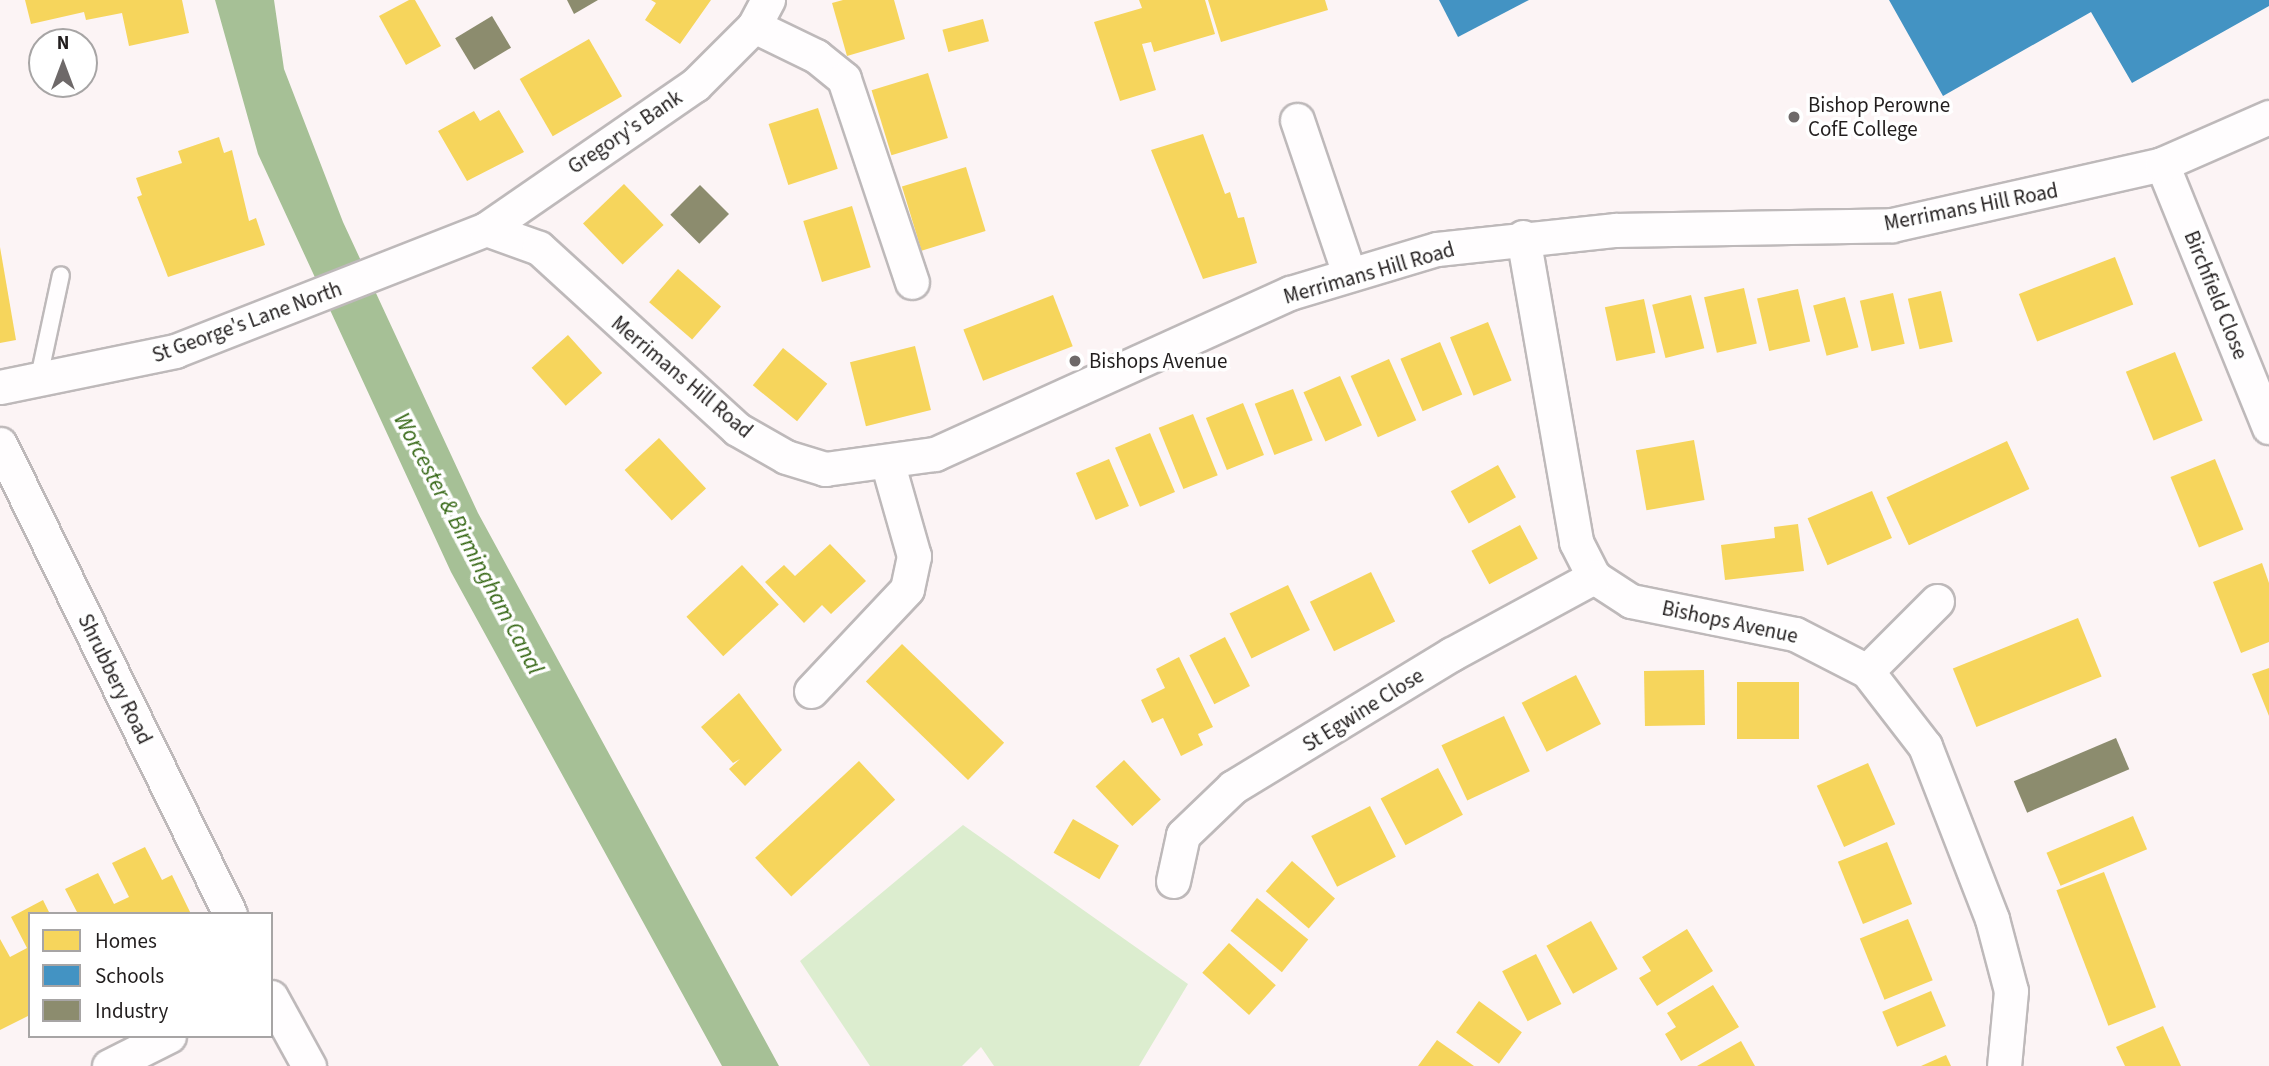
<!DOCTYPE html>
<html>
<head>
<meta charset="utf-8">
<style>
	body { margin:0 }
	#map { position:relative; width:2269px; height:1066px; overflow:hidden; background:#fcf4f5; font-family:"Source Sans 3",sans-serif }
	div>[style] { position:absolute }
	.green>* { inset:0; background:#dcedcf }
	.water>* { inset:0; background:#a6c096 }
	.homes>* { inset:0; background:#f6d55c; transform-origin:0 0 }
	.schools>* { inset:0; background:#4393c3 }
	.industry>* { inset:0; background:#8c8c6e; transform-origin:0 0 }
	.roads { filter:drop-shadow(2px 0 #beb9ba) drop-shadow(-2px 0 #beb9ba) drop-shadow(0 2px #beb9ba) drop-shadow(0 -2px #beb9ba) }
	.lane>* { height:16px; margin:-8px; padding:0 8px; transform-origin:8px; border-radius:8px; background:#fffdfe }
	.street>* { height:33px; margin:-16.5px; padding:0 16.5px; transform-origin:16.5px; border-radius:16.5px; background:#fffdfe }
	.dots>* { width:19px; height:19px; translate:-50% -50%; box-sizing:border-box; border:4px solid #fff; border-radius:50% }
	span { translate:-50% -50%; white-space:nowrap; text-align:center; line-height:1.15; -webkit-text-stroke:7px #fff; paint-order:stroke }
	.poi-label { font-size:21px; color:#221e1e }
	.left { translate:0 -50%; text-align:left }
	.street-label { font-size:21px; color:#221e1e }
	.water-label { font-size:23px; color:#346613; font-style:italic }
	.legend { position:absolute; left:28px; top:912px; width:245px; height:126px; box-sizing:border-box; background:#fff; border:2px solid #a7a5a5; margin:0; padding:9px 12px; list-style:none; font-size:21px; color:#221e1e }
	.legend li { display:flex; align-items:center; gap:14px; height:35px }
	.legend b { width:35px; border:2px solid #a7a5a5 }
	.north { position:absolute; left:28px; top:28px; width:70px; height:70px; box-sizing:border-box; background:#fff; border:2px solid #a7a5a5; border-radius:50%; rotate:0deg; font-size:19px; font-weight:700; line-height:28px; text-align:center; color:#221e1e }
	.north::after { content:''; display:block; margin:auto; width:24px; height:32px; background:#6e6969; clip-path:polygon(50% 0,100% 100%,50% 72%,0 100%) }
</style>
</head>
<body>
<div id="map">
	<div class="green">
		<i style="clip-path:polygon(963px 825px,1188px 984px,1139px 1066px,994px 1066px,981px 1047px,962px 1066px,870px 1066px,800px 961px)"></i>
	</div>
	<div class="water">
		<i style="clip-path:polygon(215px 0,274px 0,284px 69px,343px 222px,478px 513px,779px 1066px,722px 1066px,451px 572px,258px 154px)"></i>
	</div>
	<div class="homes">
		<i style="clip-path:polygon(25px 0,182px 0,189px 33px,129px 46px,122px 13px,86px 20px,84px 12px,31px 24px)"></i>
		<i style="clip-path:polygon(409px 0,415px 0,441px 46px,406px 65px,379px 16px)"></i>
		<i style="clip-path:polygon(651px 0,711px 0,680px 44px,645px 20px,656px 3px)"></i>
		<i style="clip-path:polygon(843px 0,894px 0,905px 39px,847px 56px,832px 3px)"></i>
		<i style="clip-path:polygon(1139px 0,1205px 0,1215px 34px,1154px 52px,1151px 42px,1142px 44px,1156px 90px,1120px 101px,1094px 22px,1142px 8px)"></i>
		<i style="clip-path:polygon(1208px 0,1325px 0,1328px 10px,1221px 42px)"></i>
		<i style="left:983px;top:19px;width:23px;height:42px;rotate:75deg"></i>
		<i style="left:589px;top:39px;width:66px;height:80px;rotate:60deg"></i>
		<i style="left:928px;top:73px;width:68px;height:59px;rotate:73deg"></i>
		<i style="left:818px;top:108px;width:64px;height:52px;rotate:72deg"></i>
		<i style="clip-path:polygon(499px 110px,524px 152px,467px 181px,438px 131px,474px 111px,480px 121px)"></i>
		<i style="clip-path:polygon(1203px 134px,1225px 194px,1230px 192px,1238px 218px,1244px 217px,1257px 263px,1203px 279px,1151px 150px)"></i>
		<i style="clip-path:polygon(219px 137px,224px 153px,232px 150px,249px 221px,256px 218px,265px 245px,168px 277px,137px 197px,142px 195px,136px 178px,182px 163px,178px 151px)"></i>
		<i style="left:966px;top:167px;width:67px;height:67px;rotate:73deg"></i>
		<i style="left:624px;top:184px;width:57px;height:57px;rotate:46deg"></i>
		<i style="left:852px;top:206px;width:64px;height:51px;rotate:73deg"></i>
		<i style="clip-path:polygon(0 247px,16px 340px,0 343px)"></i>
		<i style="left:2115px;top:257px;width:51px;height:103px;rotate:69deg"></i>
		<i style="left:678px;top:269px;width:57px;height:44px;rotate:41deg"></i>
		<i style="left:1744px;top:288px;width:57px;height:41px;rotate:77deg"></i>
		<i style="left:1798px;top:289px;width:54px;height:42px;rotate:77deg"></i>
		<i style="left:1941px;top:291px;width:52px;height:34px;rotate:77deg"></i>
		<i style="left:1893px;top:293px;width:52px;height:34px;rotate:77deg"></i>
		<i style="left:1053px;top:295px;width:55px;height:96px;rotate:69deg"></i>
		<i style="left:1691px;top:295px;width:55px;height:40px;rotate:76deg"></i>
		<i style="left:1845px;top:297px;width:52px;height:33px;rotate:75deg"></i>
		<i style="left:1644px;top:299px;width:55px;height:40px;rotate:78deg"></i>
		<i style="left:1488px;top:322px;width:63px;height:41px;rotate:68deg"></i>
		<i style="left:568px;top:335px;width:51px;height:49px;rotate:48deg"></i>
		<i style="left:1440px;top:342px;width:57px;height:43px;rotate:67deg"></i>
		<i style="left:915px;top:346px;width:66px;height:67px;rotate:76deg"></i>
		<i style="left:783px;top:348px;width:57px;height:48px;rotate:39deg"></i>
		<i style="left:2175px;top:352px;width:74px;height:53px;rotate:68deg"></i>
		<i style="left:1389px;top:359px;width:67px;height:42px;rotate:66deg"></i>
		<i style="left:1340px;top:376px;width:54px;height:40px;rotate:66deg"></i>
		<i style="left:1293px;top:389px;width:55px;height:41px;rotate:69deg"></i>
		<i style="left:1243px;top:403px;width:56px;height:40px;rotate:68deg"></i>
		<i style="left:1193px;top:414px;width:66px;height:37px;rotate:68deg"></i>
		<i style="left:1150px;top:433px;width:64px;height:38px;rotate:67deg"></i>
		<i style="left:659px;top:438px;width:69px;height:47px;rotate:47deg"></i>
		<i style="left:1694px;top:440px;width:61px;height:59px;rotate:80deg"></i>
		<i style="left:2007px;top:441px;width:53px;height:133px;rotate:65deg"></i>
		<i style="left:1109px;top:459px;width:51px;height:36px;rotate:67deg"></i>
		<i style="left:2215px;top:459px;width:76px;height:48px;rotate:68deg"></i>
		<i style="left:1498px;top:465px;width:37px;height:54px;rotate:61deg"></i>
		<i style="left:1872px;top:491px;width:51px;height:70px;rotate:67deg"></i>
		<i style="clip-path:polygon(1798px 524px,1804px 571px,1725px 580px,1721px 545px,1775px 538px,1774px 527px)"></i>
		<i style="left:1520px;top:525px;width:38px;height:55px;rotate:62deg"></i>
		<i style="clip-path:polygon(830px 544px,866px 581px,831px 614px,822px 605px,804px 623px,765px 582px,784px 565px,795px 576px)"></i>
		<i style="clip-path:polygon(2262px 563px,2269px 583px,2269px 642px,2241px 653px,2213px 582px)"></i>
		<i style="left:742px;top:565px;width:54px;height:76px;rotate:47deg"></i>
		<i style="left:1371px;top:572px;width:55px;height:68px;rotate:64deg"></i>
		<i style="left:1288px;top:585px;width:50px;height:65px;rotate:64deg"></i>
		<i style="left:2078px;top:618px;width:63px;height:135px;rotate:68deg"></i>
		<i style="left:1225px;top:637px;width:55px;height:40px;rotate:63deg"></i>
		<i style="left:902px;top:644px;width:142px;height:52px;rotate:44deg"></i>
		<i style="clip-path:polygon(1179px 657px,1213px 727px,1198px 734px,1203px 745px,1181px 756px,1163px 718px,1152px 723px,1141px 700px,1165px 688px,1156px 669px)"></i>
		<i style="clip-path:polygon(2269px 668px,2269px 716px,2252px 674px)"></i>
		<i style="left:1704px;top:670px;width:55px;height:60px;rotate:89deg"></i>
		<i style="left:1576px;top:675px;width:55px;height:61px;rotate:63deg"></i>
		<i style="left:1737px;top:682px;width:62px;height:57px"></i>
		<i style="clip-path:polygon(739px 693px,782px 750px,745px 786px,729px 769px,740px 759px,733px 763px,701px 727px)"></i>
		<i style="left:1504px;top:716px;width:61px;height:69px;rotate:65deg"></i>
		<i style="left:1124px;top:760px;width:54px;height:39px;rotate:47deg"></i>
		<i style="left:859px;top:761px;width:53px;height:142px;rotate:47deg"></i>
		<i style="left:1868px;top:763px;width:67px;height:56px;rotate:66deg"></i>
		<i style="left:1438px;top:768px;width:53px;height:65px;rotate:62deg"></i>
		<i style="left:1370px;top:806px;width:57px;height:66px;rotate:63deg"></i>
		<i style="left:2133px;top:816px;width:36px;height:94px;rotate:67deg"></i>
		<i style="left:1073px;top:819px;width:53px;height:39px;rotate:30deg"></i>
		<i style="left:1887px;top:842px;width:67px;height:53px;rotate:68deg"></i>
		<i style="clip-path:polygon(145px 847px,162px 880px,172px 875px,191px 914px,78px 914px,65px 889px,98px 873px,114px 904px,129px 897px,112px 863px)"></i>
		<i style="left:1292px;top:861px;width:57px;height:40px;rotate:41deg"></i>
		<i style="left:2104px;top:872px;width:145px;height:51px;rotate:69deg"></i>
		<i style="left:1257px;top:898px;width:66px;height:42px;rotate:39deg"></i>
		<i style="clip-path:polygon(43px 900px,50px 914px,30px 914px,30px 1015px,0 1030px,0 939px,10px 957px,27px 948px,11px 917px)"></i>
		<i style="left:1908px;top:919px;width:66px;height:52px;rotate:68deg"></i>
		<i style="left:1591px;top:921px;width:55px;height:51px;rotate:61deg"></i>
		<i style="clip-path:polygon(1687px 929px,1713px 971px,1657px 1006px,1639px 978px,1651px 971px,1642px 957px)"></i>
		<i style="left:1229px;top:943px;width:63px;height:40px;rotate:42deg"></i>
		<i style="left:1536px;top:954px;width:56px;height:38px;rotate:63deg"></i>
		<i style="clip-path:polygon(1713px 985px,1739px 1027px,1681px 1061px,1665px 1034px,1676px 1027px,1667px 1013px)"></i>
		<i style="left:1931px;top:991px;width:38px;height:53px;rotate:67deg"></i>
		<i style="left:1479px;top:1001px;width:53px;height:39px;rotate:36deg"></i>
		<i style="clip-path:polygon(2163px 1026px,2181px 1066px,2125px 1066px,2116px 1047px)"></i>
		<i style="clip-path:polygon(1437px 1040px,1474px 1066px,1418px 1066px)"></i>
		<i style="clip-path:polygon(1741px 1041px,1755px 1066px,1697px 1066px)"></i>
		<i style="clip-path:polygon(1946px 1055px,1951px 1066px,1921px 1066px)"></i>
	</div>
	<div class="schools">
		<i style="clip-path:polygon(1439px 0,1529px 0,1458px 37px)"></i>
		<i style="clip-path:polygon(1889px 0,2269px 0,2269px 6px,2132px 83px,2091px 12px,1943px 96px)"></i>
	</div>
	<div class="industry">
		<i style="clip-path:polygon(567px 0,598px 0,574px 14px)"></i>
		<i style="left:492px;top:16px;width:37px;height:43px;rotate:59deg"></i>
		<i style="left:700px;top:185px;width:41px;height:42px;rotate:45deg"></i>
		<i style="left:2116px;top:738px;width:34px;height:111px;rotate:67deg"></i>
	</div>
	<div class="roads">
		<div class="lane">
			<i style="left:38px;top:382px;width:109px;rotate:-77.9deg"></i>
		</div>
		<div class="street">
			<i style="left:754px;top:26px;width:69px;rotate:25.8deg"></i>
			<i style="left:816px;top:56px;width:36px;rotate:39deg"></i>
			<i style="left:844px;top:79px;width:214px;rotate:71.5deg"></i>
			<i style="left:1297px;top:120px;width:163px;rotate:71.3deg"></i>
			<i style="left:2162px;top:164px;width:284px;rotate:67.9deg"></i>
			<i style="left:486px;top:229px;width:56px;rotate:19.7deg"></i>
			<i style="left:539px;top:248px;width:268px;rotate:42.4deg"></i>
			<i style="left:737px;top:429px;width:56px;rotate:29.7deg"></i>
			<i style="left:786px;top:457px;width:41px;rotate:17.1deg"></i>
			<i style="left:825px;top:469px;width:111px;rotate:-7.8deg"></i>
			<i style="left:935px;top:454px;width:390px;rotate:-24.4deg"></i>
			<i style="left:1290px;top:293px;width:153px;rotate:-16.7deg"></i>
			<i style="left:1437px;top:249px;width:180px;rotate:-6.1deg"></i>
			<i style="left:1616px;top:230px;width:276px;rotate:-1deg"></i>
			<i style="left:1892px;top:225px;width:277px;rotate:-12.7deg"></i>
			<i style="left:2162px;top:164px;width:117px;rotate:-23.7deg"></i>
			<i style="left:1523px;top:237px;width:310px;rotate:80.1deg"></i>
			<i style="left:1576px;top:542px;width:39px;rotate:63deg"></i>
			<i style="left:1594px;top:577px;width:44px;rotate:33deg"></i>
			<i style="left:1631px;top:601px;width:167px;rotate:11.4deg"></i>
			<i style="left:1795px;top:634px;width:81px;rotate:27.2deg"></i>
			<i style="left:1867px;top:671px;width:95px;rotate:52.3deg"></i>
			<i style="left:1925px;top:746px;width:186px;rotate:68.8deg"></i>
			<i style="left:1992px;top:919px;width:74px;rotate:75.2deg"></i>
			<i style="left:2011px;top:991px;width:75px;rotate:95.3deg"></i>
			<i style="left:0;top:387px;width:179px;rotate:-11.6deg"></i>
			<i style="left:175px;top:351px;width:334px;rotate:-21.4deg"></i>
			<i style="left:486px;top:229px;width:254px;rotate:-34.6deg"></i>
			<i style="left:695px;top:85px;width:83px;rotate:-45deg"></i>
			<i style="left:754px;top:26px;width:30px;rotate:-62deg"></i>
			<i style="left:0;top:444px;width:523px;rotate:63.92deg"></i>
			<i style="left:1867px;top:671px;width:99px;rotate:-45deg"></i>
			<i style="left:811px;top:691px;width:140px;rotate:-46.7deg"></i>
			<i style="left:907px;top:589px;width:34px;rotate:-78deg"></i>
			<i style="left:914px;top:556px;width:95px;rotate:-105.9deg"></i>
			<i style="left:1173px;top:881px;width:47px;rotate:-77.7deg"></i>
			<i style="left:1183px;top:835px;width:69px;rotate:-43.8deg"></i>
			<i style="left:1233px;top:787px;width:256px;rotate:-31.3deg"></i>
			<i style="left:1452px;top:654px;width:162px;rotate:-28.5deg"></i>
			<i style="left:271px;top:997px;width:79px;rotate:61.2deg"></i>
			<i style="left:109px;top:1066px;width:67px;rotate:-26.6deg"></i>
		</div>
	</div>
	<div class="dots">
		<i style="left:1794px;top:117px;background:#6e6969"></i>
		<i style="left:1075px;top:361px;background:#6e6969"></i>
	</div>
	<div class="poi-label">
		<span class="left" style="left:1808px;top:117px">Bishop Perowne<br>CofE College</span>
		<span class="left" style="left:1089px;top:361px">Bishops Avenue</span>
	</div>
	<div class="street-label">
		<span style="left:625px;top:132px;rotate:-34deg">Gregory's Bank</span>
		<span style="left:1971px;top:207px;rotate:-11deg">Merrimans Hill Road</span>
		<span style="left:1369px;top:273px;rotate:-16deg">Merrimans Hill Road</span>
		<span style="left:2216px;top:295px;rotate:68deg">Birchfield Close</span>
		<span style="left:247px;top:322px;rotate:-20deg">St George's Lane North</span>
		<span style="left:682px;top:377px;rotate:40deg">Merrimans Hill Road</span>
		<span style="left:1730px;top:622px;rotate:12deg">Bishops Avenue</span>
		<span style="left:115px;top:679px;rotate:64deg">Shrubbery Road</span>
		<span style="left:1363px;top:710px;rotate:-32deg">St Egwine Close</span>
	</div>
	<div class="water-label">
		<span style="left:468px;top:544px;rotate:62deg">Worcester &amp; Birmingham Canal</span>
	</div>
	<ul class="legend">
	<li><b style="height:19px;background:#f6d55c"></b>Homes</li>
	<li><b style="height:19px;background:#4393c3"></b>Schools</li>
	<li><b style="height:19px;background:#8c8c6e"></b>Industry</li>
	</ul>
	<div class="north">N</div>
</div>
</body>
</html>
